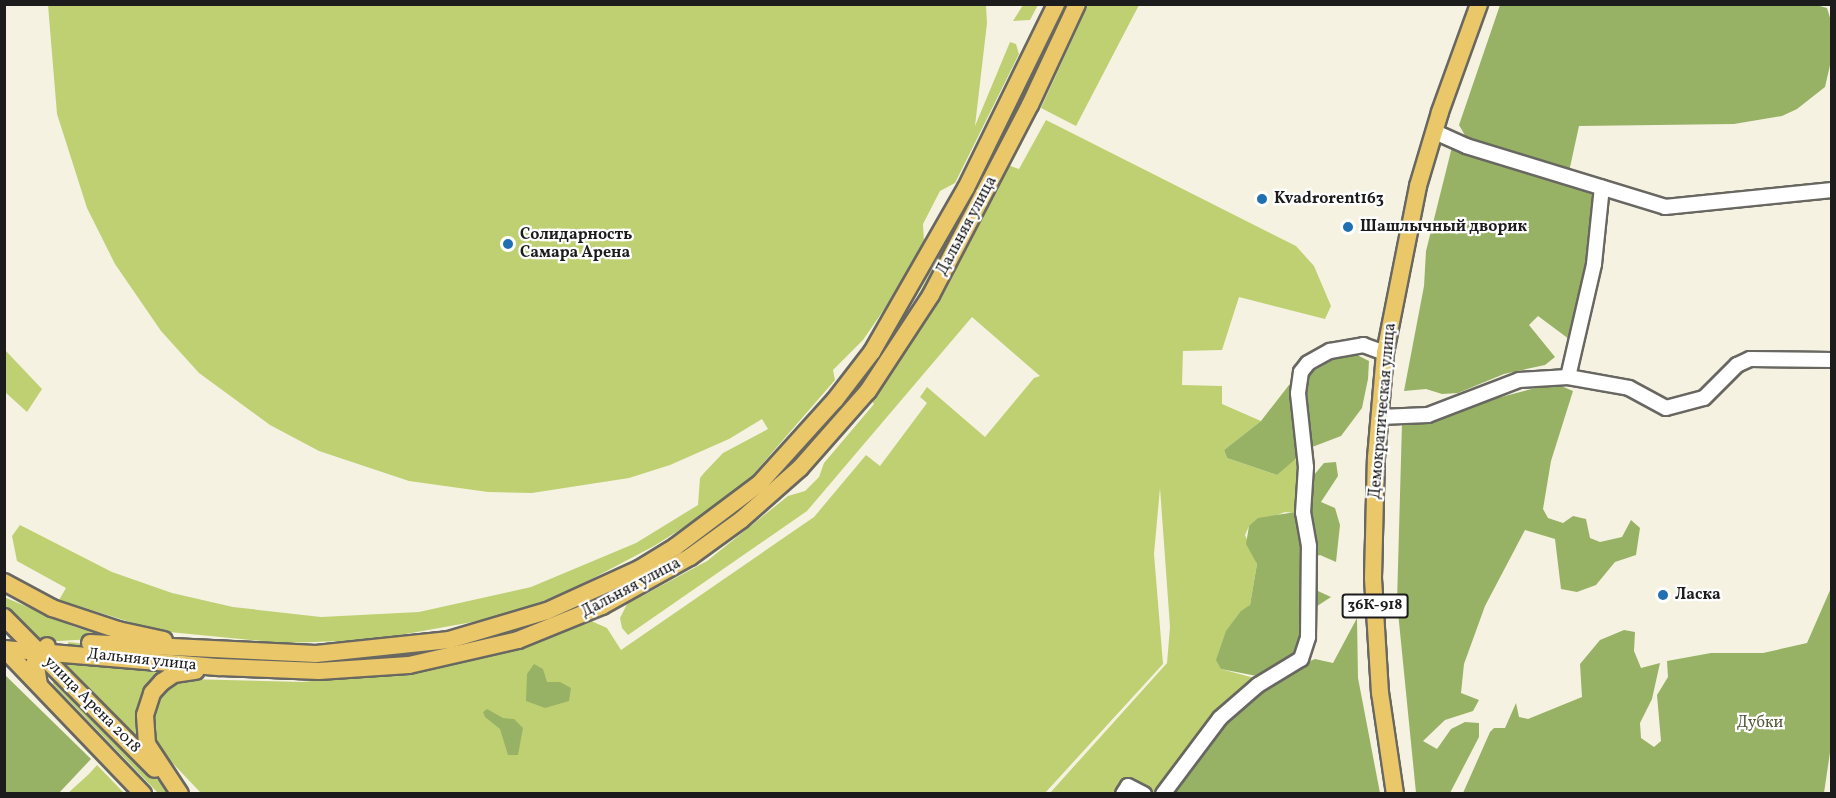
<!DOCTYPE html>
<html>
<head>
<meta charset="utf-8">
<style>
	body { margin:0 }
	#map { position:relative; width:1836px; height:798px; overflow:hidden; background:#f6f2e2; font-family:Vollkorn,serif }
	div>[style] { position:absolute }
	.green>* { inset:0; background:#bfd073 }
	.forest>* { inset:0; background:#97b265 }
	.roads { filter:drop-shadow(2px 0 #686761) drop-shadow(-2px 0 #686761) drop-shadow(0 2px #686761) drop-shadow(0 -2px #686761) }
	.minor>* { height:14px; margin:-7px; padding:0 7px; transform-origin:7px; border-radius:7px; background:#fff }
	.major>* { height:16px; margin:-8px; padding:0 8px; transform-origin:8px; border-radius:8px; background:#eac769 }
	.dots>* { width:16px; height:16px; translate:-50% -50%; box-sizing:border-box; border:3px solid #fff; border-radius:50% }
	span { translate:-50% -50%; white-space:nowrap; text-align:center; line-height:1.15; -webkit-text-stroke:4.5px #fff; paint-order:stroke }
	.shield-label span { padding:2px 4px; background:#fff; border:2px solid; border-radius:4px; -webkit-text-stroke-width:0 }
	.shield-label { font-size:15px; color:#1c1c1c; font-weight:700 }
	.poi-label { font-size:16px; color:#1c1c1c; font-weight:700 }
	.left { translate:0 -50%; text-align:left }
	.street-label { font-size:16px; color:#1c1c1c }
	.park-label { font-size:16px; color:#555b3a }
	.frame { position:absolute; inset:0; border:6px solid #1c1c1c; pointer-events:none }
</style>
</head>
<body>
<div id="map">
	<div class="green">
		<i style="clip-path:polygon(48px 5px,986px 5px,987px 23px,975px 126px,1010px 42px,1016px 44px,1019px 54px,955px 183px,940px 191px,923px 224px,924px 242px,885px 308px,863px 340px,833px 370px,835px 380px,751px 477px,697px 519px,654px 546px,563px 594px,495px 618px,372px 640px,283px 643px,159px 631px,59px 600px,66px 588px,17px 561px,12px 536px,20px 525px,112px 572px,172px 593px,233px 607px,321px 617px,419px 612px,531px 587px,636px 543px,698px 505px,700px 478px,704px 473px,723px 453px,768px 429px,762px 419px,729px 439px,670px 465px,629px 478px,532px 493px,488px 492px,409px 481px,319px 451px,270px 425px,199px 373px,161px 331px,115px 264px,87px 208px,57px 114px)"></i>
		<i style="clip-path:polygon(1023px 5px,1038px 5px,1030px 20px,1013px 21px)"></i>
		<i style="clip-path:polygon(1088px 5px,1139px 5px,1076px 126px,1041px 108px)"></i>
		<i style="clip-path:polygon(1037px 64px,1044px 67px,979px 193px,974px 190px)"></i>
		<i style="clip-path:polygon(1046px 120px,1296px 246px,1314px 266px,1331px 306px,1325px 319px,1239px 297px,1222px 350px,1183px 351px,1182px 385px,1222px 386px,1222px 404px,1261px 421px,1224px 450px,1227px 458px,1277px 475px,1293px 457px,1301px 466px,1296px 513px,1285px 512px,1249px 526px,1245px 535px,1257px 564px,1250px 605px,1221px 669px,1258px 679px,1169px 793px,1050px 793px,1167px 663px,1170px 627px,1160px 488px,1154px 554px,1163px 664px,1045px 793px,201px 793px,159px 749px,152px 725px,153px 711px,166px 689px,185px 679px,302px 682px,387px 674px,589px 620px,607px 628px,621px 650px,814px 517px,866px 455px,880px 466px,927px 403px,920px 397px,927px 387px,985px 437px,1034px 378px,1040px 376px,972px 317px,807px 511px,628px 635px,622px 628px,620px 618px,627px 604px,707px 561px,788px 496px,805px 491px,819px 477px,824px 463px,874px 404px,869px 398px,1005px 164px,1019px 169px)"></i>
		<i style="clip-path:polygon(943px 248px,949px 250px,904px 328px,851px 402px,783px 475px,755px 493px,864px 374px,915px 301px)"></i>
		<i style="clip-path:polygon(5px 350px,42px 389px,27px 412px,5px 392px)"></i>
		<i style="clip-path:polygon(737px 507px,741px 513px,688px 553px,572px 612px,495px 640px,433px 654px,347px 664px,261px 665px,68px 648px,68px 642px,166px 652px,326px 660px,444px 645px,555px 613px)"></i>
		<i style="clip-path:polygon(4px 597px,75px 627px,111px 638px,41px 642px,5px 609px)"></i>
		<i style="clip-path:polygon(66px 662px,162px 666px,165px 674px,139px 740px,66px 669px)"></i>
		<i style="clip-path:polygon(53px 676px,62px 681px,170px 793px,158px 793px,53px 684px)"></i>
		<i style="clip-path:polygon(97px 765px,124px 793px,68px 793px,89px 774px)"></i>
	</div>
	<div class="forest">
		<i style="clip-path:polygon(1813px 4px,1827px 8px,1831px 21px,1831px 61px,1825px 87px,1797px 109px,1782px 116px,1734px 124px,1579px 126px,1567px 181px,1598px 190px,1598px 208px,1573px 342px,1538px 316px,1529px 325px,1555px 357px,1545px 365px,1504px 374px,1458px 393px,1442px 394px,1426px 389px,1404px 391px,1424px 286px,1426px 251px,1452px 147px,1511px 158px,1508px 150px,1470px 144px,1459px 125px,1500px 5px)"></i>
		<i style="clip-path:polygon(1357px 355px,1369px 361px,1368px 379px,1362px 408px,1341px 436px,1307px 449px,1277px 475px,1227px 458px,1224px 450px,1261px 421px,1289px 385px,1338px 357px)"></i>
		<i style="clip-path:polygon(1554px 383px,1573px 391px,1551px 461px,1543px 509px,1548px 518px,1563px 523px,1573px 516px,1586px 519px,1590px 538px,1600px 542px,1622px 537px,1631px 520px,1640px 528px,1636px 555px,1615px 562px,1596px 585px,1577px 592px,1561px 589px,1555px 539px,1525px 530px,1485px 606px,1464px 664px,1461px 693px,1479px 700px,1473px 711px,1445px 720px,1423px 741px,1437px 749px,1451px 729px,1465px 722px,1479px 723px,1479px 737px,1450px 793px,1416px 793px,1397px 602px,1402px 423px,1434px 420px,1482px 402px)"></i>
		<i style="clip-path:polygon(1336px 462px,1338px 476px,1321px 502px,1335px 508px,1340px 525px,1336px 562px,1320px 555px,1305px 560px,1301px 572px,1307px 586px,1331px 597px,1305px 614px,1307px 644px,1291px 663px,1267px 678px,1221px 669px,1216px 660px,1226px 631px,1241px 611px,1250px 605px,1257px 564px,1246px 544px,1249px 526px,1258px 518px,1296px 512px,1298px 494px,1324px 463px)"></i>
		<i style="clip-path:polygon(1831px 588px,1832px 739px,1824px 793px,1463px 793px,1490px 732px,1494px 728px,1505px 728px,1516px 703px,1519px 717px,1528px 719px,1582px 697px,1580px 664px,1600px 640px,1624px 630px,1635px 632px,1634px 651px,1641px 668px,1660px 663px,1652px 699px,1640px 723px,1641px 738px,1654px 747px,1661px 741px,1657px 695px,1668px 677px,1667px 661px,1711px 653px,1763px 653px,1807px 643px)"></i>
		<i style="clip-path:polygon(1357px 618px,1358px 678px,1380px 793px,1169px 794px,1227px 715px,1291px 669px,1315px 659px,1333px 663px)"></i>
		<i style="clip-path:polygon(534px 664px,543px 669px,547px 682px,560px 682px,571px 688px,569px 701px,545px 708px,526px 701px,527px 674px)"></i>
		<i style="clip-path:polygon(4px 674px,91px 759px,59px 793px,5px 793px)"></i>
		<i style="clip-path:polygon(487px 709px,503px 718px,514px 719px,523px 728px,518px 755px,508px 755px,500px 729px,485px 717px,483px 712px)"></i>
	</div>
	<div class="roads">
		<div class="minor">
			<i style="left:1435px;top:132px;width:34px;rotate:24deg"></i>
			<i style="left:1466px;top:146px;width:208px;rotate:17deg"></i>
			<i style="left:1665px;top:207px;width:168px;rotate:-5.8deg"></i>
			<i style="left:1568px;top:377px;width:116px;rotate:-77deg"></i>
			<i style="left:1594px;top:264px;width:77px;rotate:-84.1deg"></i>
			<i style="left:1380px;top:417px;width:48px;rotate:-2.4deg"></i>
			<i style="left:1428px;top:415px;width:97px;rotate:-21deg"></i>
			<i style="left:1519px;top:380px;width:49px;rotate:-3.5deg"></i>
			<i style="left:1568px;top:377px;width:62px;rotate:10.2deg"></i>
			<i style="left:1629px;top:388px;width:42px;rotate:28.4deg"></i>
			<i style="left:1666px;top:408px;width:39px;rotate:-15deg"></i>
			<i style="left:1704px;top:398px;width:47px;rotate:-45deg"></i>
			<i style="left:1737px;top:365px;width:14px;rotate:-25deg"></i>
			<i style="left:1750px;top:359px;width:82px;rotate:0.7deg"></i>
			<i style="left:1123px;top:794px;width:9px;rotate:-58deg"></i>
			<i style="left:1128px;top:786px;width:18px;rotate:27deg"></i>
			<i style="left:1163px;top:794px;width:95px;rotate:-53.1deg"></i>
			<i style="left:1220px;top:718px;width:50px;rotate:-41deg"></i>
			<i style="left:1258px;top:685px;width:50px;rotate:-31.2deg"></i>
			<i style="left:1301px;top:659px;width:23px;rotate:-72deg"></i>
			<i style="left:1308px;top:637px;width:91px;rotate:-89.4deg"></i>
			<i style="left:1309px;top:546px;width:34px;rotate:-100deg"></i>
			<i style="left:1303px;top:513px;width:46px;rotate:-86.3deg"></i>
			<i style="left:1306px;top:467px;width:74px;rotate:-96.2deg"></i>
			<i style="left:1298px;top:393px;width:21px;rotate:-82deg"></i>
			<i style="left:1301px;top:372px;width:11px;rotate:-52deg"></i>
			<i style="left:1308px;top:363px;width:25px;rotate:-29deg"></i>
			<i style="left:1330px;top:351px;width:34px;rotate:-10deg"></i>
			<i style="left:1363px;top:345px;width:23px;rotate:20deg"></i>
		</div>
		<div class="major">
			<i style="left:4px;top:582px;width:55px;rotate:28.4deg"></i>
			<i style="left:52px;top:608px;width:70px;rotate:18.4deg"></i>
			<i style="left:118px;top:630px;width:47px;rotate:12.3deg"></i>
			<i style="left:4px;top:617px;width:214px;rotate:45.2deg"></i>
			<i style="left:90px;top:643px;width:226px;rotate:2.8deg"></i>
			<i style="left:316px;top:654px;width:134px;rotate:-6deg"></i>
			<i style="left:449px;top:640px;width:102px;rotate:-16.5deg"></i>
			<i style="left:547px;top:611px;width:101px;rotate:-24.5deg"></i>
			<i style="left:639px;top:569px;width:42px;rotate:-31.4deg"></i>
			<i style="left:675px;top:547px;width:105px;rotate:-36.9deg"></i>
			<i style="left:759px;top:484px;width:113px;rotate:-47.9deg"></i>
			<i style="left:835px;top:400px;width:61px;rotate:-52.4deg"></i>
			<i style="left:872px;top:352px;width:189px;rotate:-60.2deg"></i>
			<i style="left:966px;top:188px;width:205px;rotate:-63.9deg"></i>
			<i style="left:4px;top:649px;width:217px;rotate:4.8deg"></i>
			<i style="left:220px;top:667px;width:99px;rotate:2.3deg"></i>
			<i style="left:319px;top:671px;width:90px;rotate:-3.8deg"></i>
			<i style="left:409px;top:665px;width:112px;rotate:-12.9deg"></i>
			<i style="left:518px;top:640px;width:91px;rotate:-22deg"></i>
			<i style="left:602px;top:606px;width:101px;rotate:-29.1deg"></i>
			<i style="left:690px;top:557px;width:63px;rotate:-36deg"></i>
			<i style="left:741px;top:520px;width:79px;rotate:-41.4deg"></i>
			<i style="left:800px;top:468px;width:103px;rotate:-48.6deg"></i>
			<i style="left:868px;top:391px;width:115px;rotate:-56.7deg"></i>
			<i style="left:931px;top:295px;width:214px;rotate:-62.5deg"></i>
			<i style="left:1030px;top:105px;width:111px;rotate:-65deg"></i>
			<i style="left:4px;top:649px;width:201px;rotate:46.2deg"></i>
			<i style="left:39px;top:685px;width:24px;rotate:-99deg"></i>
			<i style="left:35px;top:661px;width:19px;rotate:-51deg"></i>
			<i style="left:180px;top:794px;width:60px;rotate:-123.4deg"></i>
			<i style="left:147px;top:744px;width:29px;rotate:-94deg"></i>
			<i style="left:145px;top:715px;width:23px;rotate:-72deg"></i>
			<i style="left:152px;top:693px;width:15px;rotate:-48deg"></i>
			<i style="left:162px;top:682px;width:14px;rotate:-34deg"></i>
			<i style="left:174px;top:674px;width:22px;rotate:-8deg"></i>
			<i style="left:1395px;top:794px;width:102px;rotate:-98.4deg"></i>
			<i style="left:1380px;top:693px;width:115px;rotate:-93.5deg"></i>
			<i style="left:1373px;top:578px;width:120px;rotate:-88.6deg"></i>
			<i style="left:1376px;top:458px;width:105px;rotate:-85.1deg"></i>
			<i style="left:1385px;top:353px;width:170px;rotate:-78.8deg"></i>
			<i style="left:1418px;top:186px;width:77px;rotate:-73.4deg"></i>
			<i style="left:1440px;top:112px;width:115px;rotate:-70.1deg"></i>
		</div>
	</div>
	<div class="dots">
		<i style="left:1262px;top:199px;background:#1f6fb2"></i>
		<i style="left:1348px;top:227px;background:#1f6fb2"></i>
		<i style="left:508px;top:244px;background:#1f6fb2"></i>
		<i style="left:1663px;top:595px;background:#1f6fb2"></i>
	</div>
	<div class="shield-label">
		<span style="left:1375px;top:606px">36К-918</span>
	</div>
	<div class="poi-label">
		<span class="left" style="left:1274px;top:199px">Kvadrorent163</span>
		<span class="left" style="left:1360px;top:227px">Шашлычный дворик</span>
		<span class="left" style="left:520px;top:244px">Солидарность<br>Самара Арена</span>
		<span class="left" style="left:1675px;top:595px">Ласка</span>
	</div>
	<div class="street-label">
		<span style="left:967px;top:226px;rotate:-62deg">Дальняя улица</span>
		<span style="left:1383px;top:411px;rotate:-85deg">Демократическая улица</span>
		<span style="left:631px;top:588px;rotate:-28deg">Дальняя улица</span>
		<span style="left:142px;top:660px;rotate:6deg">Дальняя улица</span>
		<span style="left:92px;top:705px;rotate:45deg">улица Арена 2018</span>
	</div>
	<div class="park-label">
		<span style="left:1760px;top:723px">Дубки</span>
	</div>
	<div class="frame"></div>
</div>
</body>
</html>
